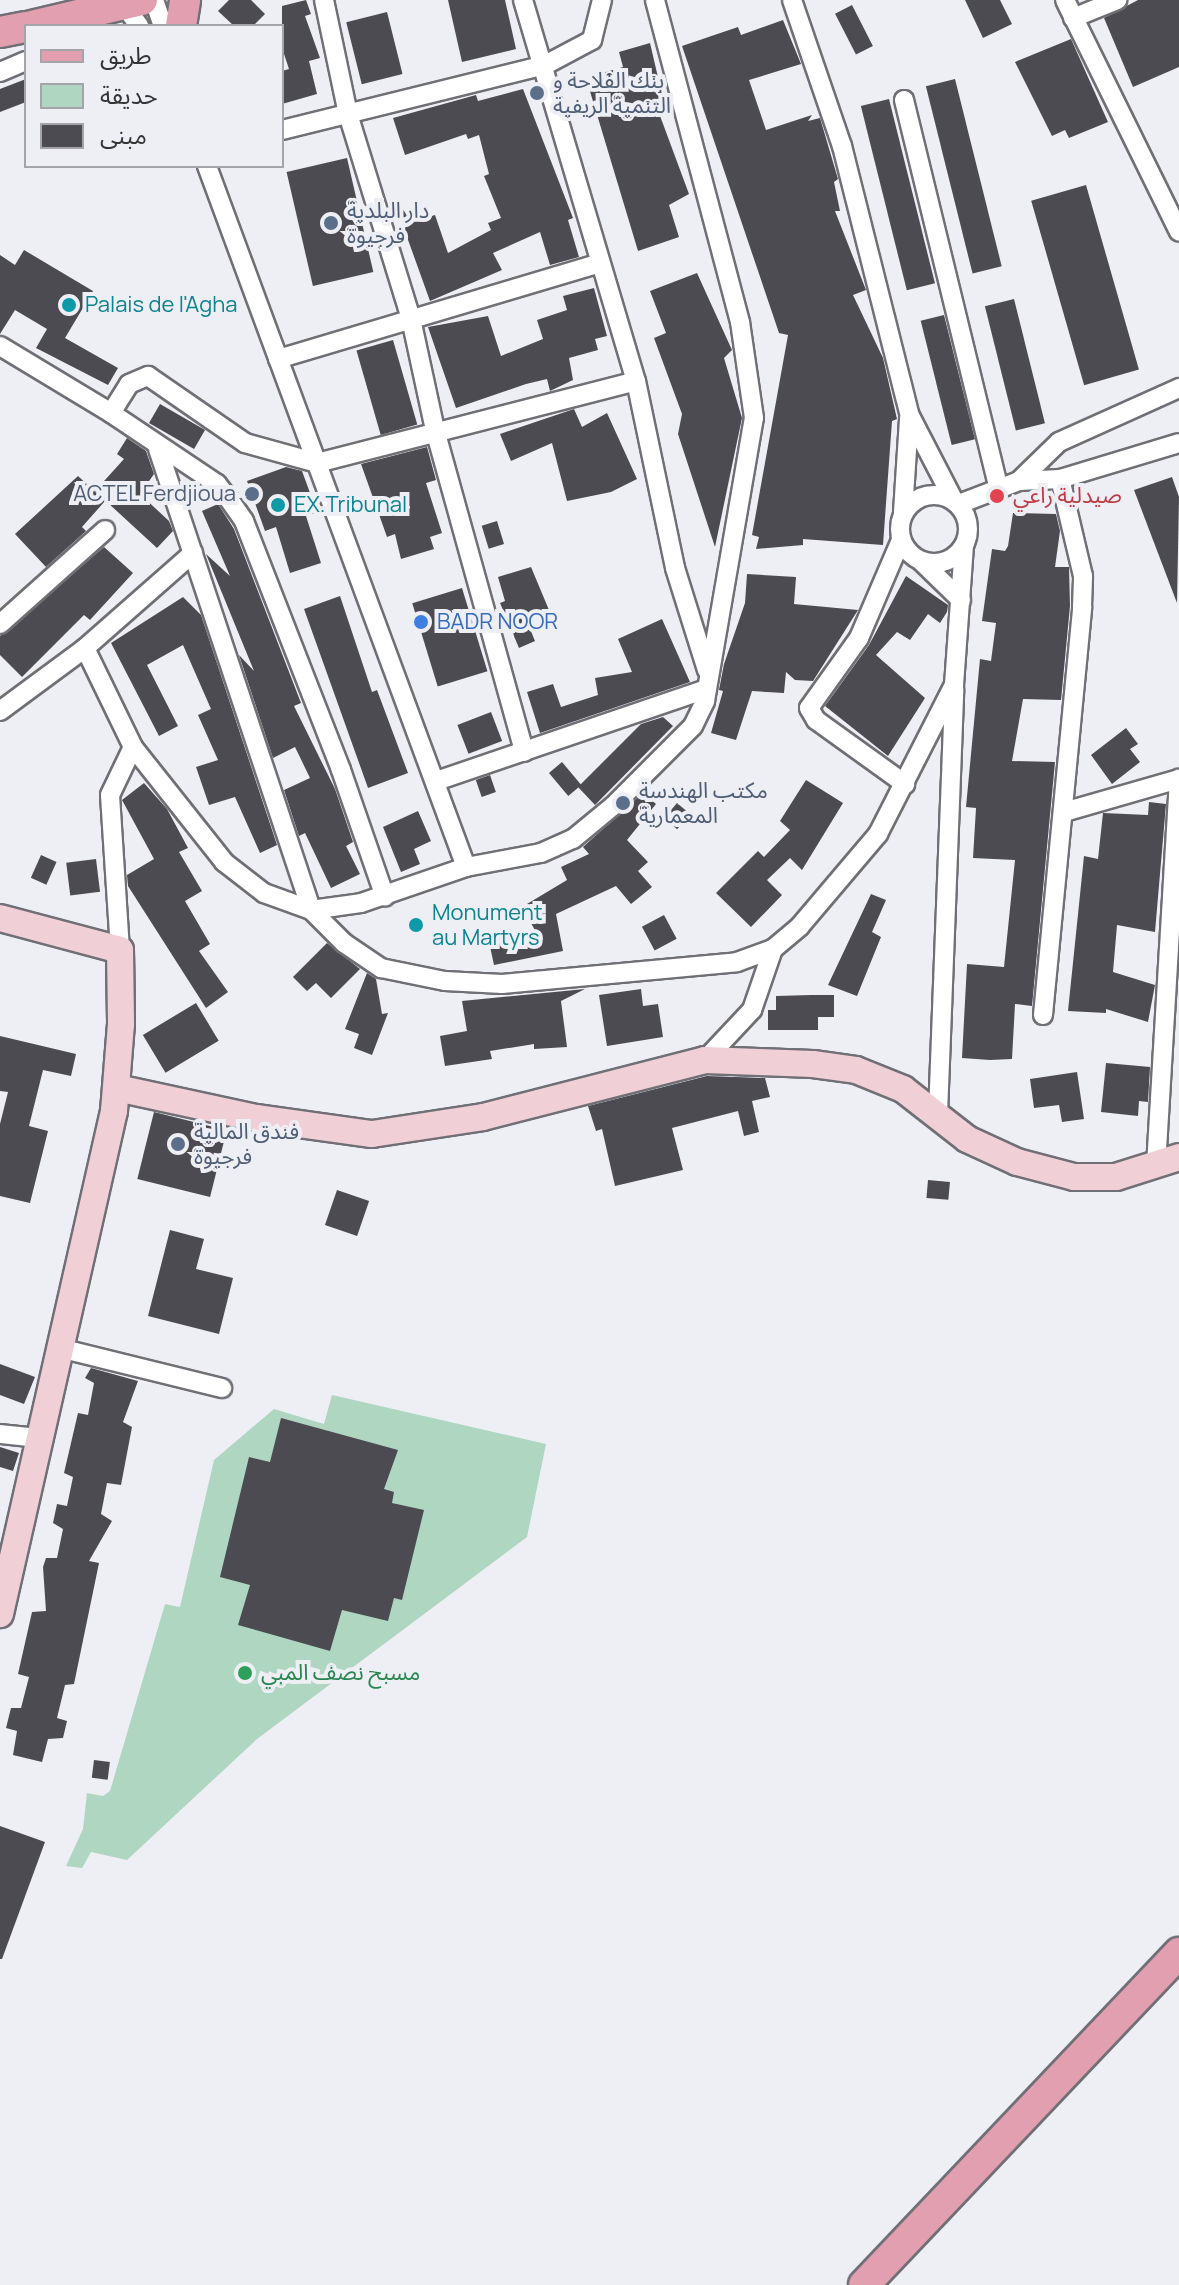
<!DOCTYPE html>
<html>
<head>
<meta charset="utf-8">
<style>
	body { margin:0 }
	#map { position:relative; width:1179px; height:2285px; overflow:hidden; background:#eeeef5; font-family:Manrope,"Noto Sans Arabic",sans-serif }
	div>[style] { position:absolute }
	.green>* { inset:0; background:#afd6c1 }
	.building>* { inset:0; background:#4c4b51; transform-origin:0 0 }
	.roads { filter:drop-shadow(2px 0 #6f6f75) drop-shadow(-2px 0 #6f6f75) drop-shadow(0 2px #6f6f75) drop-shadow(0 -2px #6f6f75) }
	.minor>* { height:18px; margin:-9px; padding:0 9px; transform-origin:9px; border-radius:9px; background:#fff }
	.minor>.ring { margin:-9px; padding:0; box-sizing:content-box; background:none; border:18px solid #fff; border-radius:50% }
	.secondary>* { height:26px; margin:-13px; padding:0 13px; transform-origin:13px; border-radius:13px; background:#f0cfd7 }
	.primary>* { height:30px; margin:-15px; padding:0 15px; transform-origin:15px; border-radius:15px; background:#e29fb0 }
	.dots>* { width:22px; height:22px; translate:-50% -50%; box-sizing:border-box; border:4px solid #eeeef5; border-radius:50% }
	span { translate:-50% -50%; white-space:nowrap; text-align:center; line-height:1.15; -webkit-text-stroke:8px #eeeef5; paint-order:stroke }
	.service-label { font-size:22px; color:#4e5e75 }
	.left { translate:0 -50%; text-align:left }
	.right { translate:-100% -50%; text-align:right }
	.culture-label { font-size:22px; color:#0d838f }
	.health-label { font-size:22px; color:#be3a42 }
	.shop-label { font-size:22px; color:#366cbe }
	.leisure-label { font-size:22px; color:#27864d }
	.legend { position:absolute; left:24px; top:24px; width:260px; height:144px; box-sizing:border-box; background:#eeeef5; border:2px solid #a4a4a9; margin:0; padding:10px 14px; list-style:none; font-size:24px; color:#343436 }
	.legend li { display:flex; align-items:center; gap:16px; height:40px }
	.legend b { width:40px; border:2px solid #a4a4a9 }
</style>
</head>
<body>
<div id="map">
	<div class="green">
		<i style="clip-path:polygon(332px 1395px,546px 1444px,527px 1537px,257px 1739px,127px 1860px,91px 1852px,82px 1868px,66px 1866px,83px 1829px,87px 1793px,103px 1796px,110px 1791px,165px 1604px,180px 1607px,214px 1460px,274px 1409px,324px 1424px)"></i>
	</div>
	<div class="building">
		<i style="clip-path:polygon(229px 0,251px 0,265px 14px,253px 26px,234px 26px,218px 11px)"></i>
		<i style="clip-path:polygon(306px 0,311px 14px,305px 16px,320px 58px,309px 61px,317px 94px,282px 104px,282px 71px,289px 69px,282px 48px,282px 6px)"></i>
		<i style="clip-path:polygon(448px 0,505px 0,516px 49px,462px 62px)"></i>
		<i style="clip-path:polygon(965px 0,1000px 0,1012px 24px,983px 38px)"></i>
		<i style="clip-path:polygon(1138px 0,1179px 0,1179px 67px,1133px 87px,1104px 18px)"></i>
		<i style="left:852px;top:5px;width:46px;height:19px;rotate:63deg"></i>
		<i style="left:387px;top:12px;width:64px;height:42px;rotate:76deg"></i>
		<i style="clip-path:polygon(783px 20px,801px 64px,749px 80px,766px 130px,812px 115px,808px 121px,820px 118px,838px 179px,834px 182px,840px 211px,835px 211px,866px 290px,853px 295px,883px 358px,897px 419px,892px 421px,883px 545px,803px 539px,803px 545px,756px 549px,759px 537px,752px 535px,788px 335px,779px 333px,682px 46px,738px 27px,741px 35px)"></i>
		<i style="clip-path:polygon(1071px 39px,1108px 122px,1069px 138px,1065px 130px,1052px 136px,1015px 62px)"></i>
		<i style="clip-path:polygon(650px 43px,664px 103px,656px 105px,689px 194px,669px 205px,679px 237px,638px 251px,586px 78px,623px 67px,619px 52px)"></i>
		<i style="clip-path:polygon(26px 79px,26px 102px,0 112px,0 89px)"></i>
		<i style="left:955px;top:79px;width:193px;height:30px;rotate:76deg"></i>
		<i style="clip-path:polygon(523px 89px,573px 218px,568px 220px,579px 257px,550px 265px,540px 232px,493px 253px,502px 270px,430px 301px,398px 212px,417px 206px,422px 219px,435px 215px,448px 253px,491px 230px,488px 223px,501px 218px,484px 176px,489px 174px,479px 135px,468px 139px,466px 134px,405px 155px,393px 118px,476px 95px,478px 101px)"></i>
		<i style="left:889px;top:99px;width:190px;height:29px;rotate:76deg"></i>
		<i style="left:347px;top:158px;width:117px;height:62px;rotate:77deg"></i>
		<i style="left:1086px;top:185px;width:192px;height:57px;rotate:74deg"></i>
		<i style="clip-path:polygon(24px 250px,93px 291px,65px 338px,118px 368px,108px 385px,36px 348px,47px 329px,15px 310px,0 334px,0 255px,15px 265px)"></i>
		<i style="clip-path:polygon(697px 273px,732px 350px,724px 358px,742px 418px,715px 547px,678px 434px,682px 414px,654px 338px,666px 333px,650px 291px)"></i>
		<i style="clip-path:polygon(594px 288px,607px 336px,595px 339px,598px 350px,569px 358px,573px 380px,550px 391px,547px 379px,526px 384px,456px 408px,428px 327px,488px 316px,501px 356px,543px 339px,537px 320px,567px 310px,563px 296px)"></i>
		<i style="left:1014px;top:299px;width:128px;height:30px;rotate:76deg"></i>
		<i style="left:944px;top:315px;width:128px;height:24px;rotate:76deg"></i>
		<i style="left:393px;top:340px;width:88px;height:38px;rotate:74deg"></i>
		<i style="left:160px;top:404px;width:52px;height:22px;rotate:30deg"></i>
		<i style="clip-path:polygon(574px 409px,582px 427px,607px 413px,637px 479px,611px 492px,567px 501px,552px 443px,511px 461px,500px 434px)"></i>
		<i style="clip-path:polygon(127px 438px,146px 451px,154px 474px,140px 494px,169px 521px,173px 531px,157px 548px,95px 491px,124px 459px,117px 454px)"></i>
		<i style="clip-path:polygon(427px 447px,436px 480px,426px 483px,442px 533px,430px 537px,434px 549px,401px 559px,395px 534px,387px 537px,361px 464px)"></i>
		<i style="clip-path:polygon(286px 467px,302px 471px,317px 512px,306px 516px,321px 563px,290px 573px,276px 527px,265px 531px,247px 481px)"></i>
		<i style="clip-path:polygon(78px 476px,105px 501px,82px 527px,86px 531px,46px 567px,15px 534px)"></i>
		<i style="clip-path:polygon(1172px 477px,1179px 497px,1177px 603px,1134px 490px)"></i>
		<i style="clip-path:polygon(218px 504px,234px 529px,301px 703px,294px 706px,335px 789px,353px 842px,346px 846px,360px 874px,331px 888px,305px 833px,299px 836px,284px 790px,310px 778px,295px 747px,273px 758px,239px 655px,254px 671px,206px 554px,230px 576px,202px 511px)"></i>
		<i style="clip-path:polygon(1013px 513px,1056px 514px,1060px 531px,1055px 567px,1069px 567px,1070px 606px,1061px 700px,1023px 699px,1012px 761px,1055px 762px,1032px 1006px,1015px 1004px,1012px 1059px,990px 1060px,962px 1058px,967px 964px,1004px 967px,1015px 860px,973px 858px,976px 808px,966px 807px,980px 659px,991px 661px,996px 623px,982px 621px,992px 549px,1005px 551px,1008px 546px)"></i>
		<i style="left:497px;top:521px;width:24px;height:16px;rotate:73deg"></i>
		<i style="clip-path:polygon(104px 547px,133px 573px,90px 620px,84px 615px,22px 677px,0 655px,0 636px)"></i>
		<i style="clip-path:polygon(531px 567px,549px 610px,526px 619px,535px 641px,519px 648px,500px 603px,505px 601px,498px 577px)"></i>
		<i style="clip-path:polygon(747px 574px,796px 577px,794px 604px,858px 610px,813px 681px,795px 680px,786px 672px,784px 693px,752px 691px,736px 740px,711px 733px,723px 691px,719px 690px,724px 664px,745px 603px)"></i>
		<i style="clip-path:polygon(906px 576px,948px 605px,947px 612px,940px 623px,928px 614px,910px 640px,897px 632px,876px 655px,925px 698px,888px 756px,825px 706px,869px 645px)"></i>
		<i style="left:462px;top:588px;width:87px;height:52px;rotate:73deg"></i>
		<i style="clip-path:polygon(340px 596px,372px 692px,377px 690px,408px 773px,368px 788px,304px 609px)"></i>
		<i style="clip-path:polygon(183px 597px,201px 615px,277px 845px,260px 853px,235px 797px,209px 805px,196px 767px,218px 760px,198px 715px,211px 709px,183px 645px,147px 665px,178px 726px,159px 736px,111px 643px)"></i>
		<i style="clip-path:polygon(662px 619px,690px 682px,540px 733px,527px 692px,553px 684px,561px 707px,598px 695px,595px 678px,632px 672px,618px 639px)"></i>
		<i style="left:491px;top:712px;width:31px;height:36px;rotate:69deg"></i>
		<i style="clip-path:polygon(663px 717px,673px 726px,595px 805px,578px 787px,641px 724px)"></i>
		<i style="clip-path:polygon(1126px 728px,1138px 744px,1130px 749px,1140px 762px,1112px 784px,1091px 755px)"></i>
		<i style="left:562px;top:762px;width:30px;height:17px;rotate:50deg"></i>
		<i style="left:490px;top:775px;width:18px;height:15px;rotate:71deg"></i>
		<i style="clip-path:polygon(806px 780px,843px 803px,802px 870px,790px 858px,767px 880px,782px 895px,751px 927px,716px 893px,758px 851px,764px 857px,790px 830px,780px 821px)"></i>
		<i style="clip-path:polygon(144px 783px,167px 809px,188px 848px,179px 852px,202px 891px,185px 901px,210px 944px,199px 951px,228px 992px,206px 1008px,128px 886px,127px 875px,154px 859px,122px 800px)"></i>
		<i style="clip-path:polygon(643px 793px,656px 804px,627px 840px,648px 862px,638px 871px,652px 887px,631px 904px,616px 886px,556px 914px,563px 951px,494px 965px,489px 942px,536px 932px,522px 907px,567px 880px,561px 867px,589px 854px,583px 847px)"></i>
		<i style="clip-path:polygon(1149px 802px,1166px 804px,1155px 932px,1117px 925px,1113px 972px,1155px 985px,1148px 1022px,1106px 1009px,1106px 1013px,1068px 1011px,1084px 856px,1098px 859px,1103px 813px,1148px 815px)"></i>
		<i style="left:677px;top:803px;width:17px;height:20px;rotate:40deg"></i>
		<i style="clip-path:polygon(418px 811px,431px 841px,414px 849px,420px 864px,401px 872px,383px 827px)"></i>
		<i style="left:41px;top:855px;width:17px;height:25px;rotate:24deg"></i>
		<i style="left:96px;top:859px;width:33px;height:30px;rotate:83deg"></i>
		<i style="clip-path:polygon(871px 894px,886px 900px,872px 932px,881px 937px,857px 996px,828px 985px)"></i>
		<i style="left:664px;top:915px;width:27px;height:25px;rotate:62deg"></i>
		<i style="clip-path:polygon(327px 943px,360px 969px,331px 998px,316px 983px,307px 991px,293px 977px)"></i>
		<i style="clip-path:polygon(367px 973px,376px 979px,382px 1014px,388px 1013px,372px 1055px,354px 1048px,359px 1034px,345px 1029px)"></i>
		<i style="clip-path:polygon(585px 989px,561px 1001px,567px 1047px,534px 1049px,534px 1044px,490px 1051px,492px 1059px,445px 1066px,440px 1036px,467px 1031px,462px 1001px)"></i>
		<i style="clip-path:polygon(641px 989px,643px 1006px,658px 1004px,663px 1037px,607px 1046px,599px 995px)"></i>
		<i style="clip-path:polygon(811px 995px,834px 995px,834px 1017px,818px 1017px,818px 1030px,768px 1030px,768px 1010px,776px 1010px,776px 996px)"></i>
		<i style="left:196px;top:1003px;width:44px;height:62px;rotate:59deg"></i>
		<i style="clip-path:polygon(0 1036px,76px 1054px,71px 1076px,43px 1070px,29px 1126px,48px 1131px,30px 1203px,0 1196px,0 1124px,8px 1092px,0 1091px)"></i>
		<i style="clip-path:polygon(1106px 1063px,1150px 1067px,1148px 1102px,1139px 1101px,1138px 1116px,1101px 1112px)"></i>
		<i style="clip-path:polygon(1077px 1072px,1084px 1119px,1062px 1122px,1059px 1105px,1034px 1108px,1030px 1079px)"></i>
		<i style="clip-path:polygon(707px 1076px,765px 1078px,770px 1097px,752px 1101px,759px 1132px,744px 1136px,738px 1111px,672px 1128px,683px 1170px,615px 1186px,602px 1129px,596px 1131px,588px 1106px)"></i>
		<i style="left:154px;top:1112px;width:75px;height:69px;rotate:14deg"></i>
		<i style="left:928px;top:1180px;width:22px;height:18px;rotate:5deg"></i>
		<i style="left:337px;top:1190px;width:34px;height:37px;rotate:19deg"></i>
		<i style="clip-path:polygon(170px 1230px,204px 1239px,196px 1269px,233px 1278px,219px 1334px,148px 1316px)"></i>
		<i style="clip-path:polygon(0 1364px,35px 1377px,24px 1404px,0 1395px)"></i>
		<i style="clip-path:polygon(91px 1368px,138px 1381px,123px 1422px,132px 1427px,121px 1485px,107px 1483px,101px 1514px,112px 1521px,89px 1561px,99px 1563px,74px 1684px,65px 1685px,57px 1718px,67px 1721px,63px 1738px,48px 1739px,42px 1762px,13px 1755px,17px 1731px,6px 1728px,11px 1708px,21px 1708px,29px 1677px,18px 1674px,32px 1612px,46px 1611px,43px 1567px,46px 1558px,57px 1558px,63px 1529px,53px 1523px,57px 1504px,67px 1506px,73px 1477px,64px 1473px,78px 1413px,88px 1415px,94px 1383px,85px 1378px)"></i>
		<i style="clip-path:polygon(281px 1418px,398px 1450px,384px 1489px,394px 1492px,392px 1503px,424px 1510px,402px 1600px,394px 1598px,388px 1621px,342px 1610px,330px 1651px,238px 1625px,250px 1585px,220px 1577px,249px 1457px,270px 1462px)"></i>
		<i style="clip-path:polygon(0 1447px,19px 1453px,13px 1471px,0 1467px)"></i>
		<i style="left:94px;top:1760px;width:16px;height:18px;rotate:7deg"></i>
		<i style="clip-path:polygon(0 1826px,45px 1842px,2px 1959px,0 1959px)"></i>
	</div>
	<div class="roads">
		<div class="minor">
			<i style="left:154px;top:0;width:28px;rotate:71deg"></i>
			<i style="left:324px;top:0;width:116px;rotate:78.1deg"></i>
			<i style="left:348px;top:114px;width:214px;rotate:72.9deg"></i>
			<i style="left:411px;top:319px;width:114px;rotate:77.8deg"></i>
			<i style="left:435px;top:430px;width:334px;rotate:74.5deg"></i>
			<i style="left:523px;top:0;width:397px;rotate:73.5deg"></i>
			<i style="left:636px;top:381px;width:191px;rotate:78.2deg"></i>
			<i style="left:675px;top:568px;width:107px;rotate:72.6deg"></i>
			<i style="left:792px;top:0;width:154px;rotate:71.1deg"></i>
			<i style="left:842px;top:146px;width:278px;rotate:75.9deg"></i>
			<i style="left:910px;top:416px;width:93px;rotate:62.6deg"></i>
			<i style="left:1065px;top:0;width:258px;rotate:63.8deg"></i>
			<i style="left:124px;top:5px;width:26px;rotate:54deg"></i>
			<i style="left:1073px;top:18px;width:48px;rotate:-22.2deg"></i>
			<i style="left:0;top:72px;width:28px;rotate:-23deg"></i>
			<i style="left:904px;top:100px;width:401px;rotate:76.3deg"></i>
			<i style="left:282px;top:130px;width:271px;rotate:-13.9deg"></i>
			<i style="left:545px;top:65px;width:53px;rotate:-28deg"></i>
			<i style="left:592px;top:40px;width:41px;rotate:-76deg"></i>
			<i style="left:207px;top:166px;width:747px;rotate:69.72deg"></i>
			<i style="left:0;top:346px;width:130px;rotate:31.1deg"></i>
			<i style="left:111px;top:413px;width:128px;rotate:33.8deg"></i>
			<i style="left:217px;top:484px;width:18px;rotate:52deg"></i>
			<i style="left:228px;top:498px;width:28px;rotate:55deg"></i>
			<i style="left:244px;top:521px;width:267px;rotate:68.7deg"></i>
			<i style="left:341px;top:770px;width:134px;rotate:70.9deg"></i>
			<i style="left:278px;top:359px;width:336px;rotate:-16.6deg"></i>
			<i style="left:111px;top:413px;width:34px;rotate:-58deg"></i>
			<i style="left:129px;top:384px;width:21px;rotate:-23deg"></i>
			<i style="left:148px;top:376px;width:118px;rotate:34.6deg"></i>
			<i style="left:245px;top:443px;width:75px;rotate:15.5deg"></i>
			<i style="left:317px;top:463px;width:329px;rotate:-14.4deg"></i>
			<i style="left:158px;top:449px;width:486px;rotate:71.6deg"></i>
			<i style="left:311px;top:910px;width:50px;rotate:-8deg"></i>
			<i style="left:361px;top:903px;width:111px;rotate:-18.9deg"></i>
			<i style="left:466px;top:867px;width:76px;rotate:-10.6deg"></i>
			<i style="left:541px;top:853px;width:35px;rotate:-24deg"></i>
			<i style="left:573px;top:839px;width:52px;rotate:-39.5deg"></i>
			<i style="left:613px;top:806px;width:113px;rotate:-45deg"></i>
			<i style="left:693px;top:726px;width:28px;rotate:-64deg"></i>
			<i style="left:705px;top:701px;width:287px;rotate:-80.2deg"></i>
			<i style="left:754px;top:418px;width:97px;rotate:-98.3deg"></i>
			<i style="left:740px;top:322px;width:333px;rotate:-104.8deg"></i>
			<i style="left:1019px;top:481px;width:56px;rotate:-44.3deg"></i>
			<i style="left:1059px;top:442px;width:132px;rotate:-24.2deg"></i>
			<i class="ring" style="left:900px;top:495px;width:50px;height:50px"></i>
			<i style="left:959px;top:504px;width:64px;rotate:-21deg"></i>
			<i style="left:1019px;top:481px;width:41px;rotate:-2.8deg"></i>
			<i style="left:1060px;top:479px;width:124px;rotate:-16.8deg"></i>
			<i style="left:903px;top:512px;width:94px;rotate:-86.3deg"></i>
			<i style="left:901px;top:540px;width:107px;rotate:113.2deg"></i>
			<i style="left:859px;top:638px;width:86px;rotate:125.5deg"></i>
			<i style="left:809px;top:708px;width:14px;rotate:60deg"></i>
			<i style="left:816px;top:720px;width:110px;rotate:35.7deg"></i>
			<i style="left:921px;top:561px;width:56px;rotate:44.3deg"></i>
			<i style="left:0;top:624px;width:141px;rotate:-41.8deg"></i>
			<i style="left:85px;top:648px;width:110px;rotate:64.1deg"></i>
			<i style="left:133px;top:747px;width:147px;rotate:51.6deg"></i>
			<i style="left:224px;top:862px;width:51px;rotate:37.8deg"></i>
			<i style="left:264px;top:893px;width:50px;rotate:19.9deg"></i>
			<i style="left:311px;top:910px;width:47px;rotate:45deg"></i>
			<i style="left:344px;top:943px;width:45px;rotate:34deg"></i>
			<i style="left:381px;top:968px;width:65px;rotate:11.5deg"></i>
			<i style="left:445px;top:981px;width:57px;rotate:3deg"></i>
			<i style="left:502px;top:984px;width:236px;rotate:-5.3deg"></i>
			<i style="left:737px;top:962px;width:38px;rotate:-20deg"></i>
			<i style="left:773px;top:949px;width:35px;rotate:-40deg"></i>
			<i style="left:800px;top:926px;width:121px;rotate:-49.7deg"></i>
			<i style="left:878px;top:834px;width:167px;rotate:-63deg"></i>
			<i style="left:954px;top:685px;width:139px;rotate:-85.9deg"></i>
			<i style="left:0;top:711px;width:106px;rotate:-36.5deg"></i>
			<i style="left:85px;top:648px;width:144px;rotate:-41.3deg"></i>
			<i style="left:436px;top:781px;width:286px;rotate:-18.8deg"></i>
			<i style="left:1064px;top:812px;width:120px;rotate:-16deg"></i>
			<i style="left:120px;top:950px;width:155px;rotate:-93.7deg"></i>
			<i style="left:110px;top:795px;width:53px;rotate:-64.4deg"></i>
			<i style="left:1043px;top:1015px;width:410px;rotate:-84.5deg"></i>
			<i style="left:1082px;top:607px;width:31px;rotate:-88deg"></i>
			<i style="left:1083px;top:576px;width:100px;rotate:-103.3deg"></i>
			<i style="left:705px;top:1060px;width:69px;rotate:-46.8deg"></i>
			<i style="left:752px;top:1010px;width:65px;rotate:-71deg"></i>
			<i style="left:938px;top:1114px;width:425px;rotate:-87.8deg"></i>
			<i style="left:1156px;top:1166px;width:388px;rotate:-86.6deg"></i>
			<i style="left:59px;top:1348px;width:168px;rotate:13.8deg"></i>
			<i style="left:0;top:1434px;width:39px;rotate:6deg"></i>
		</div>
		<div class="secondary">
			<i style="left:0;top:918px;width:124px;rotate:14.9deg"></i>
			<i style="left:120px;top:950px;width:74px;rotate:89.2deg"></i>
			<i style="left:121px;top:1024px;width:87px;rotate:94.6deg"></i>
			<i style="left:114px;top:1111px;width:516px;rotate:102.77deg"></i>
			<i style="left:117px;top:1088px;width:142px;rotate:12.2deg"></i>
			<i style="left:256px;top:1118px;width:117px;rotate:7.9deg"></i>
			<i style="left:372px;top:1134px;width:112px;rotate:-8.7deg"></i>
			<i style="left:483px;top:1117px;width:229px;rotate:-14.4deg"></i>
			<i style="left:705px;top:1060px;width:108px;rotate:2.1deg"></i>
			<i style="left:813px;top:1064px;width:43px;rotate:7.9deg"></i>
			<i style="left:856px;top:1070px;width:51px;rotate:22deg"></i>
			<i style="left:903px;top:1089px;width:81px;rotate:38deg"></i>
			<i style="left:967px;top:1139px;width:55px;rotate:24.7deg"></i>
			<i style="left:1017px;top:1162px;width:59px;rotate:14.7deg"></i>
			<i style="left:1074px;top:1177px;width:42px"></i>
			<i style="left:1116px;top:1177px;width:66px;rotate:-17.6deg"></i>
		</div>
		<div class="primary">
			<i style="left:31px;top:26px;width:114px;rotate:-13.2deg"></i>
			<i style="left:181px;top:26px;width:26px;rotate:-81deg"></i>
			<i style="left:0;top:32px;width:26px;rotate:-11deg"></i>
			<i style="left:864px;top:2285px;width:458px;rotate:-46.5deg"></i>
		</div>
	</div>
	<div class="dots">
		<i style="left:537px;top:93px;background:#5c6f8a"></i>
		<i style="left:331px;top:223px;background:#5c6f8a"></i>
		<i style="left:69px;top:305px;background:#0f9aa8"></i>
		<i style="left:252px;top:494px;background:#5c6f8a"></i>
		<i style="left:997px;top:496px;background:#e0444e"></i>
		<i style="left:278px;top:505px;background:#0f9aa8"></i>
		<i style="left:421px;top:622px;background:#3f7fe0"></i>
		<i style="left:623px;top:803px;background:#5c6f8a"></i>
		<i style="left:416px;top:925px;background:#0f9aa8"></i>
		<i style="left:178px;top:1144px;background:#5c6f8a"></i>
		<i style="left:245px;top:1673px;background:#2e9e5b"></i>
	</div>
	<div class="service-label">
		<span class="left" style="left:553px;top:93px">بنك الفلاحة و<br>التنمية الريفية</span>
		<span class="left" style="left:347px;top:223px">دار البلدية<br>فرجيوة</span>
		<span class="right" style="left:236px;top:494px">ACTEL Ferdjioua</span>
		<span class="left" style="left:639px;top:803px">مكتب الهندسة<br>المعمارية</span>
		<span class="left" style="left:194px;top:1144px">فندق المالية<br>فرجيوة</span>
	</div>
	<div class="culture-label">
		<span class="left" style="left:85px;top:305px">Palais de l'Agha</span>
		<span class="left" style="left:294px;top:505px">EX.Tribunal</span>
		<span class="left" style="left:432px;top:925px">Monument<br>au Martyrs</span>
	</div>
	<div class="health-label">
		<span class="left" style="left:1013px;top:496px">صيدلية راعي</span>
	</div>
	<div class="shop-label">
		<span class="left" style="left:437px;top:622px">BADR NOOR</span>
	</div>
	<div class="leisure-label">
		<span class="left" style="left:261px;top:1673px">مسبح نصف المبي</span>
	</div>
	<ul class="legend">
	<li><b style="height:10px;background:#e29fb0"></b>طريق</li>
	<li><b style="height:22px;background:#afd6c1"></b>حديقة</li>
	<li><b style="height:22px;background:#4c4b51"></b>مبنى</li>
	</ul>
</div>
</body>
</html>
